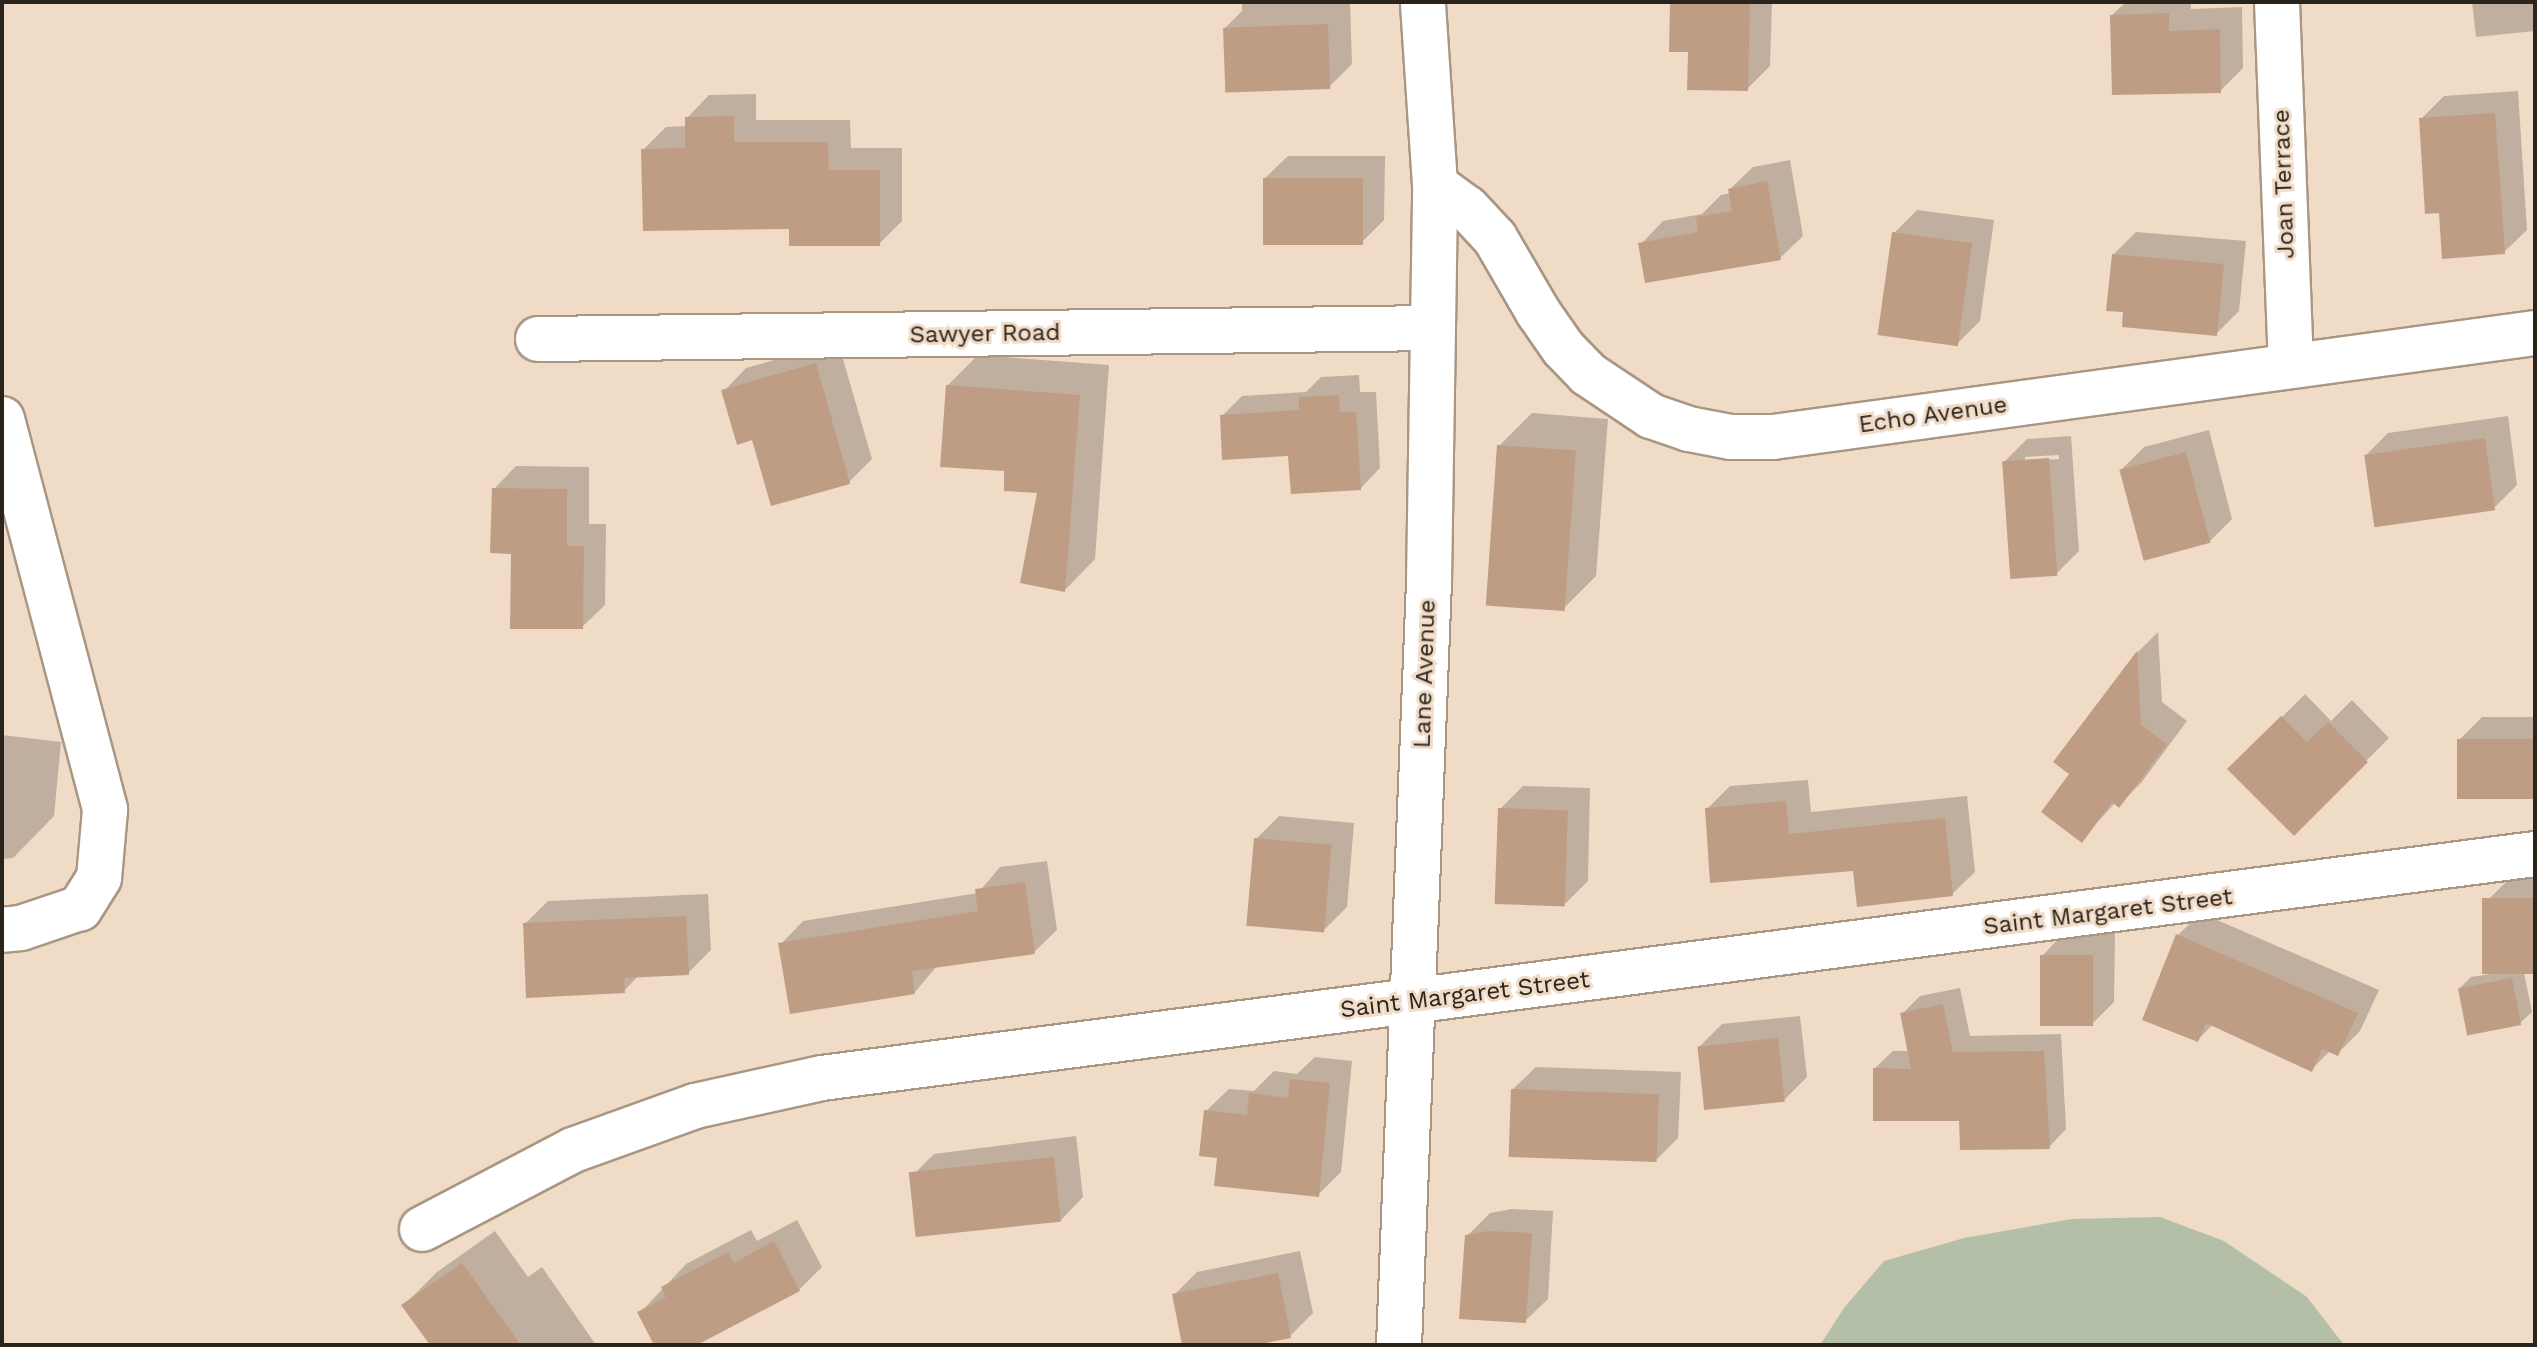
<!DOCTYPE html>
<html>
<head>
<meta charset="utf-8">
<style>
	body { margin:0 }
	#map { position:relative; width:2537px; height:1347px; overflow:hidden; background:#f0dbc7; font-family:"Work Sans",sans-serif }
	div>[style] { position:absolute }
	.green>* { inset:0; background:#b3c0a7 }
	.shadow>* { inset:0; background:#0003 }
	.building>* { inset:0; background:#bf9d85; transform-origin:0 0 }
	.roads { filter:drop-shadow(2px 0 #a99683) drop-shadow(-2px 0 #a99683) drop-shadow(0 2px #a99683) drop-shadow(0 -2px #a99683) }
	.minor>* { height:44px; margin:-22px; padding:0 22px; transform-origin:22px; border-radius:22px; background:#fff }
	span { translate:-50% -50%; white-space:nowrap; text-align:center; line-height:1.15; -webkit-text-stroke:6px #f0dbc7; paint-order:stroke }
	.street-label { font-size:24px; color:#2b241c }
	.frame { position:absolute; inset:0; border:4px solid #2b241c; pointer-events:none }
</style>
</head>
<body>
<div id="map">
	<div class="green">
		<i style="clip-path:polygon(2160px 1217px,2224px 1241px,2307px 1297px,2344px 1345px,1820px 1345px,1844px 1308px,1884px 1261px,1964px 1238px,2072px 1219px)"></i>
	</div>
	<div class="shadow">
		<i style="clip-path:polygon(1242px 2px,1350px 2px,1352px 64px,1329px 87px,1225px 28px,1242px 11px)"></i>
		<i style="clip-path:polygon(1672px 2px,1772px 2px,1770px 66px,1747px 89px,1690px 50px)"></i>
		<i style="clip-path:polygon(2126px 2px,2191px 2px,2191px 9px,2242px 7px,2243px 68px,2220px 91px,2112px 15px)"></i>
		<i style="clip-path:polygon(2472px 2px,2535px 2px,2535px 31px,2476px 37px)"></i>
		<i style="clip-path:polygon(2518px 91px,2527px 230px,2504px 252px,2441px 211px,2421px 119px,2444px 96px)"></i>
		<i style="clip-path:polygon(756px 94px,756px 120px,850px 120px,851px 148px,902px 148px,902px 221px,879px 244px,791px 226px,643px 150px,666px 127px,687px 126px,687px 118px,709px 95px)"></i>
		<i style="clip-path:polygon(1288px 156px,1385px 156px,1384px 220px,1361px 243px,1265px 178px)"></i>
		<i style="clip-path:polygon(1790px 160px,1803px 236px,1780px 258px,1641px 244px,1663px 221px,1702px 214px,1721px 195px,1731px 193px,1730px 189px,1753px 167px)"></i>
		<i style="clip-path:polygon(1917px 210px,1994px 220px,1980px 321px,1957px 344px,1894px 233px)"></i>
		<i style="clip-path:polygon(2136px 232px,2246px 241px,2239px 311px,2216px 334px,2126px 310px,2114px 254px)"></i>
		<i style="clip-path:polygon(838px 342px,872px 459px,849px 482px,754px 437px,724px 391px,746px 368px)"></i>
		<i style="clip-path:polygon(978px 355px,1109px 365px,1095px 559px,1065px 590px,1040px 491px,1007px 469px,948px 385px)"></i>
		<i style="clip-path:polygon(1359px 375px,1360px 392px,1376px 392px,1380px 468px,1360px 489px,1222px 416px,1242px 396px,1306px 392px,1321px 377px)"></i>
		<i style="clip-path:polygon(1532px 413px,1608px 419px,1596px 576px,1563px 609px,1499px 446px)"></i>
		<i style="clip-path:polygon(2508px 416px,2517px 485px,2494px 508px,2366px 455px,2388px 433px)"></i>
		<i style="clip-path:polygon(2209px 430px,2232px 519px,2209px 542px,2121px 470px,2144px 447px)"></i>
		<i style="clip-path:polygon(evenodd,2071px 436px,2079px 551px,2056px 574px,2004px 462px,2027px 439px,2071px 436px,2059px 455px,2059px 459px,2025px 461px,2025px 457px,2059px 455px)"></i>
		<i style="clip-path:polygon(516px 466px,589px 467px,589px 524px,606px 524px,605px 605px,582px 627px,513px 552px,494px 489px)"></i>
		<i style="clip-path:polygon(2158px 632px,2162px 702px,2187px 721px,2141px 783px,2119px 805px,2116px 802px,2081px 840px,2072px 773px,2056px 762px,2138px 652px)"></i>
		<i style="clip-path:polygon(2305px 694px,2331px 721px,2352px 700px,2389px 738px,2294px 833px,2230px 769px)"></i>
		<i style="clip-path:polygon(2482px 717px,2535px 717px,2535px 797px,2459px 740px)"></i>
		<i style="clip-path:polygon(2px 735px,61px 742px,54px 816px,13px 858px,2px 859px)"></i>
		<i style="clip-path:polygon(1808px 780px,1811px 812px,1967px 796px,1975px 872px,1952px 894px,1855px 869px,1707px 809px,1730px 786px)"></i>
		<i style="clip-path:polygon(1523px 786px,1590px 788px,1588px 881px,1565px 904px,1500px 809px)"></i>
		<i style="clip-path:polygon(1279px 816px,1354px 823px,1347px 907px,1324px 930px,1256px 839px)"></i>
		<i style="clip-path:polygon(1047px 861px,1057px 930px,1034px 952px,937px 966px,915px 992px,781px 944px,803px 921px,978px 893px,1000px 867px)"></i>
		<i style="clip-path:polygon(2535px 878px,2535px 972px,2524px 973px,2532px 1012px,2520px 1023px,2460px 988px,2471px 977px,2491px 974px,2484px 904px,2507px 881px)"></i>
		<i style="clip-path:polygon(708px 894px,711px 950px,688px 973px,639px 975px,624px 991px,525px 924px,548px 901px)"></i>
		<i style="clip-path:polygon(2201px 913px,2379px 990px,2360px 1031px,2337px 1054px,2331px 1050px,2311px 1070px,2213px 1024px,2198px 1040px,2178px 935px)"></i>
		<i style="clip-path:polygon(2064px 933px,2115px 933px,2114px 1002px,2091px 1025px,2042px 956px)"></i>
		<i style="clip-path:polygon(1960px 988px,1970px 1036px,2061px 1034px,2066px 1129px,2049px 1147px,1961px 1119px,1875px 1068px,1893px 1051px,1910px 1051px,1902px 1014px,1920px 996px)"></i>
		<i style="clip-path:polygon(1800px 1016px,1807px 1077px,1784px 1100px,1699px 1047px,1722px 1024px)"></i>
		<i style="clip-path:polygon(1315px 1057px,1352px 1061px,1341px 1172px,1318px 1195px,1219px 1157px,1206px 1111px,1229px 1089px,1254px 1091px,1274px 1071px,1297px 1074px)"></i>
		<i style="clip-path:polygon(1536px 1067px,1681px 1072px,1678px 1138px,1655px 1161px,1513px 1089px)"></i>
		<i style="clip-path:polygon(1076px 1136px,1083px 1197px,1061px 1220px,911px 1177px,934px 1154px)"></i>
		<i style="clip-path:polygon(1512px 1209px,1553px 1211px,1548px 1299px,1525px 1321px,1467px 1236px,1490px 1213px)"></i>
		<i style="clip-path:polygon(797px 1220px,822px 1267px,799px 1290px,693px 1345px,656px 1345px,640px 1313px,686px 1264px,751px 1230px,757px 1241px)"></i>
		<i style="clip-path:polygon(495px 1231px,528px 1277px,542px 1267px,596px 1345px,432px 1345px,404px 1305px,437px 1272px)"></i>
		<i style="clip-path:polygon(1300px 1251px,1313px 1313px,1290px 1336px,1244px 1345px,1184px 1345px,1174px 1295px,1197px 1272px)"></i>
	</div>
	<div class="building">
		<i style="clip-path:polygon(1670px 2px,1750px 2px,1748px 91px,1687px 90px,1688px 52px,1669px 52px)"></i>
		<i style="clip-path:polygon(2169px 13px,2169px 31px,2220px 29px,2221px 93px,2112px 95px,2110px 15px)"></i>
		<i style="left:1328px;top:24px;width:65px;height:105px;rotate:88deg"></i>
		<i style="clip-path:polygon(2495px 113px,2505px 254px,2442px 259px,2439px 213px,2425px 214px,2419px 118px)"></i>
		<i style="clip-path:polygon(734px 116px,734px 142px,828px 142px,829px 170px,880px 170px,880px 246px,789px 246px,789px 229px,643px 231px,641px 149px,685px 148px,685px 117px)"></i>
		<i style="left:1263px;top:178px;width:100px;height:67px"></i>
		<i style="clip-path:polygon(1767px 181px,1781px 260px,1645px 283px,1638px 243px,1698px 232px,1696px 217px,1732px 211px,1728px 189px)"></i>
		<i style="left:1892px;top:232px;width:81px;height:104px;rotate:8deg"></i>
		<i style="clip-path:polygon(2112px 254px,2224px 264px,2217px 336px,2122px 327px,2123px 312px,2106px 311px)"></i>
		<i style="clip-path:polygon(816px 363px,850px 484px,771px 506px,752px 440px,737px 445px,721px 390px)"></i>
		<i style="clip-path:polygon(946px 385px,1080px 395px,1065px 592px,1020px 583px,1037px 493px,1004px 491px,1004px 471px,940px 467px)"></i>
		<i style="clip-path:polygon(1339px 395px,1340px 412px,1356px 412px,1361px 490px,1291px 494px,1288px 456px,1222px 460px,1220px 415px,1299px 410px,1299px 397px)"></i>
		<i style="left:2485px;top:438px;width:73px;height:122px;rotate:82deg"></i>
		<i style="left:1497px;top:445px;width:79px;height:161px;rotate:4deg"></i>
		<i style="left:2186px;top:452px;width:94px;height:69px;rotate:75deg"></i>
		<i style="left:2049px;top:458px;width:118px;height:47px;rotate:86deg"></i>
		<i style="clip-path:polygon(492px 488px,567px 489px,567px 546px,584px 546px,583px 629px,510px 629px,511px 554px,490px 553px)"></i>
		<i style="clip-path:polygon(2137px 651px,2141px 725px,2167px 744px,2119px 808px,2112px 802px,2082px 843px,2041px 812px,2069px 774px,2053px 762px)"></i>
		<i style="clip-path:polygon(2281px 716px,2307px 742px,2328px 722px,2368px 762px,2294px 836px,2227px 769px)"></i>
		<i style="left:2457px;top:739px;width:78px;height:60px"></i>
		<i style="clip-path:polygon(1786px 801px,1789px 834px,1945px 818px,1953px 896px,1857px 907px,1853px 871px,1710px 883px,1705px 808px)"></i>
		<i style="left:1498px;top:808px;width:70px;height:96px;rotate:2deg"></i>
		<i style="left:1254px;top:838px;width:78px;height:88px;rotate:5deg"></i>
		<i style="clip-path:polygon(1025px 882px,1035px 954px,912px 971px,915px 994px,790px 1014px,778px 943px,978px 911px,975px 889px)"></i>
		<i style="left:2535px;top:898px;width:76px;height:53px;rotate:90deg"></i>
		<i style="clip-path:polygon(686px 916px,689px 975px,624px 978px,625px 993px,526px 998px,523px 923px)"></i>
		<i style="clip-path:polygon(2176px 934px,2358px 1013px,2338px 1056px,2322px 1049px,2312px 1072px,2206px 1023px,2198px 1042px,2142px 1020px)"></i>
		<i style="left:2040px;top:955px;width:53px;height:71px"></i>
		<i style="left:2512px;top:978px;width:48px;height:55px;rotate:79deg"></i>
		<i style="clip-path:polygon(1943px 1004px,1953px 1052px,2044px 1051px,2050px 1149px,1960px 1150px,1959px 1121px,1873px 1121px,1873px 1068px,1911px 1069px,1900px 1013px)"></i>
		<i style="left:1778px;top:1038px;width:64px;height:81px;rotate:84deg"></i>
		<i style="clip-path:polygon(1290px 1079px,1330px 1083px,1319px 1197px,1214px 1186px,1217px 1158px,1199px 1156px,1204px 1110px,1247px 1115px,1249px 1093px,1288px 1098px)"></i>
		<i style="left:1511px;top:1089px;width:148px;height:68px;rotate:2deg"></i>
		<i style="left:1054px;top:1157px;width:65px;height:146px;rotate:84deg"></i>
		<i style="clip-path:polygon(1488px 1231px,1532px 1233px,1526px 1323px,1459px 1319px,1465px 1235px)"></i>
		<i style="clip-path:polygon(774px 1241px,800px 1291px,697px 1345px,654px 1345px,637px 1312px,666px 1297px,661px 1287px,728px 1252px,734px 1263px)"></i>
		<i style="clip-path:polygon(462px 1263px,521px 1345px,430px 1345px,401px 1305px)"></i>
		<i style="clip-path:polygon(1278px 1273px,1291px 1338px,1255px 1345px,1182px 1345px,1172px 1294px)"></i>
	</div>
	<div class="roads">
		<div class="minor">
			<i style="left:2277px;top:2px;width:363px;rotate:87.8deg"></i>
			<i style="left:1435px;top:185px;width:39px;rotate:36deg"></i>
			<i style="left:1467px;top:208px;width:41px;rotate:47deg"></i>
			<i style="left:1495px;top:238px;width:86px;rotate:59.8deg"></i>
			<i style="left:1538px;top:312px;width:44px;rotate:55.2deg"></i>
			<i style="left:1563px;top:348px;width:36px;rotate:46deg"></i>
			<i style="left:1588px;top:374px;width:76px;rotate:33.7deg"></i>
			<i style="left:1651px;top:416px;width:40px;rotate:18.9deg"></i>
			<i style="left:1689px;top:429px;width:43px;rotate:10.8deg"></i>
			<i style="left:1731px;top:437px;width:42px"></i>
			<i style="left:1773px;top:437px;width:769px;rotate:-7.77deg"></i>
			<i style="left:538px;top:339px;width:894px;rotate:-0.7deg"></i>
			<i style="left:2px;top:419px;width:404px;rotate:75.2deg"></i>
			<i style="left:105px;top:810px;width:68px;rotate:95deg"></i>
			<i style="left:99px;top:878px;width:36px;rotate:122deg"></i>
			<i style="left:80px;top:908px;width:62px;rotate:161.3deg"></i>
			<i style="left:21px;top:928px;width:19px;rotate:174deg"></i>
			<i style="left:422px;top:1229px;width:170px;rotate:-27.6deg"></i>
			<i style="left:573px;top:1150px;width:130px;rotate:-19.8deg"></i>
			<i style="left:695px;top:1106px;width:130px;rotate:-12.4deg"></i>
			<i style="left:822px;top:1078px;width:1728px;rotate:-7.45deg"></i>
			<i style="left:1399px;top:1345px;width:764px;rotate:-87.75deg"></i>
			<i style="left:1429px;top:582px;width:397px;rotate:-89.1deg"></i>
			<i style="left:1435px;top:185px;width:183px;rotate:-93.8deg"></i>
		</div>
	</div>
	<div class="street-label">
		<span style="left:2284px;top:184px;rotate:-92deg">Joan Terrace</span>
		<span style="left:985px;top:334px;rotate:-1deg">Sawyer Road</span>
		<span style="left:1933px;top:415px;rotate:-8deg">Echo Avenue</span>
		<span style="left:1425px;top:674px;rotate:-88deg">Lane Avenue</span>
		<span style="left:2108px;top:912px;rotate:-7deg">Saint Margaret Street</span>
		<span style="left:1465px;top:995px;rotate:-7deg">Saint Margaret Street</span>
	</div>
	<div class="frame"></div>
</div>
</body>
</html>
